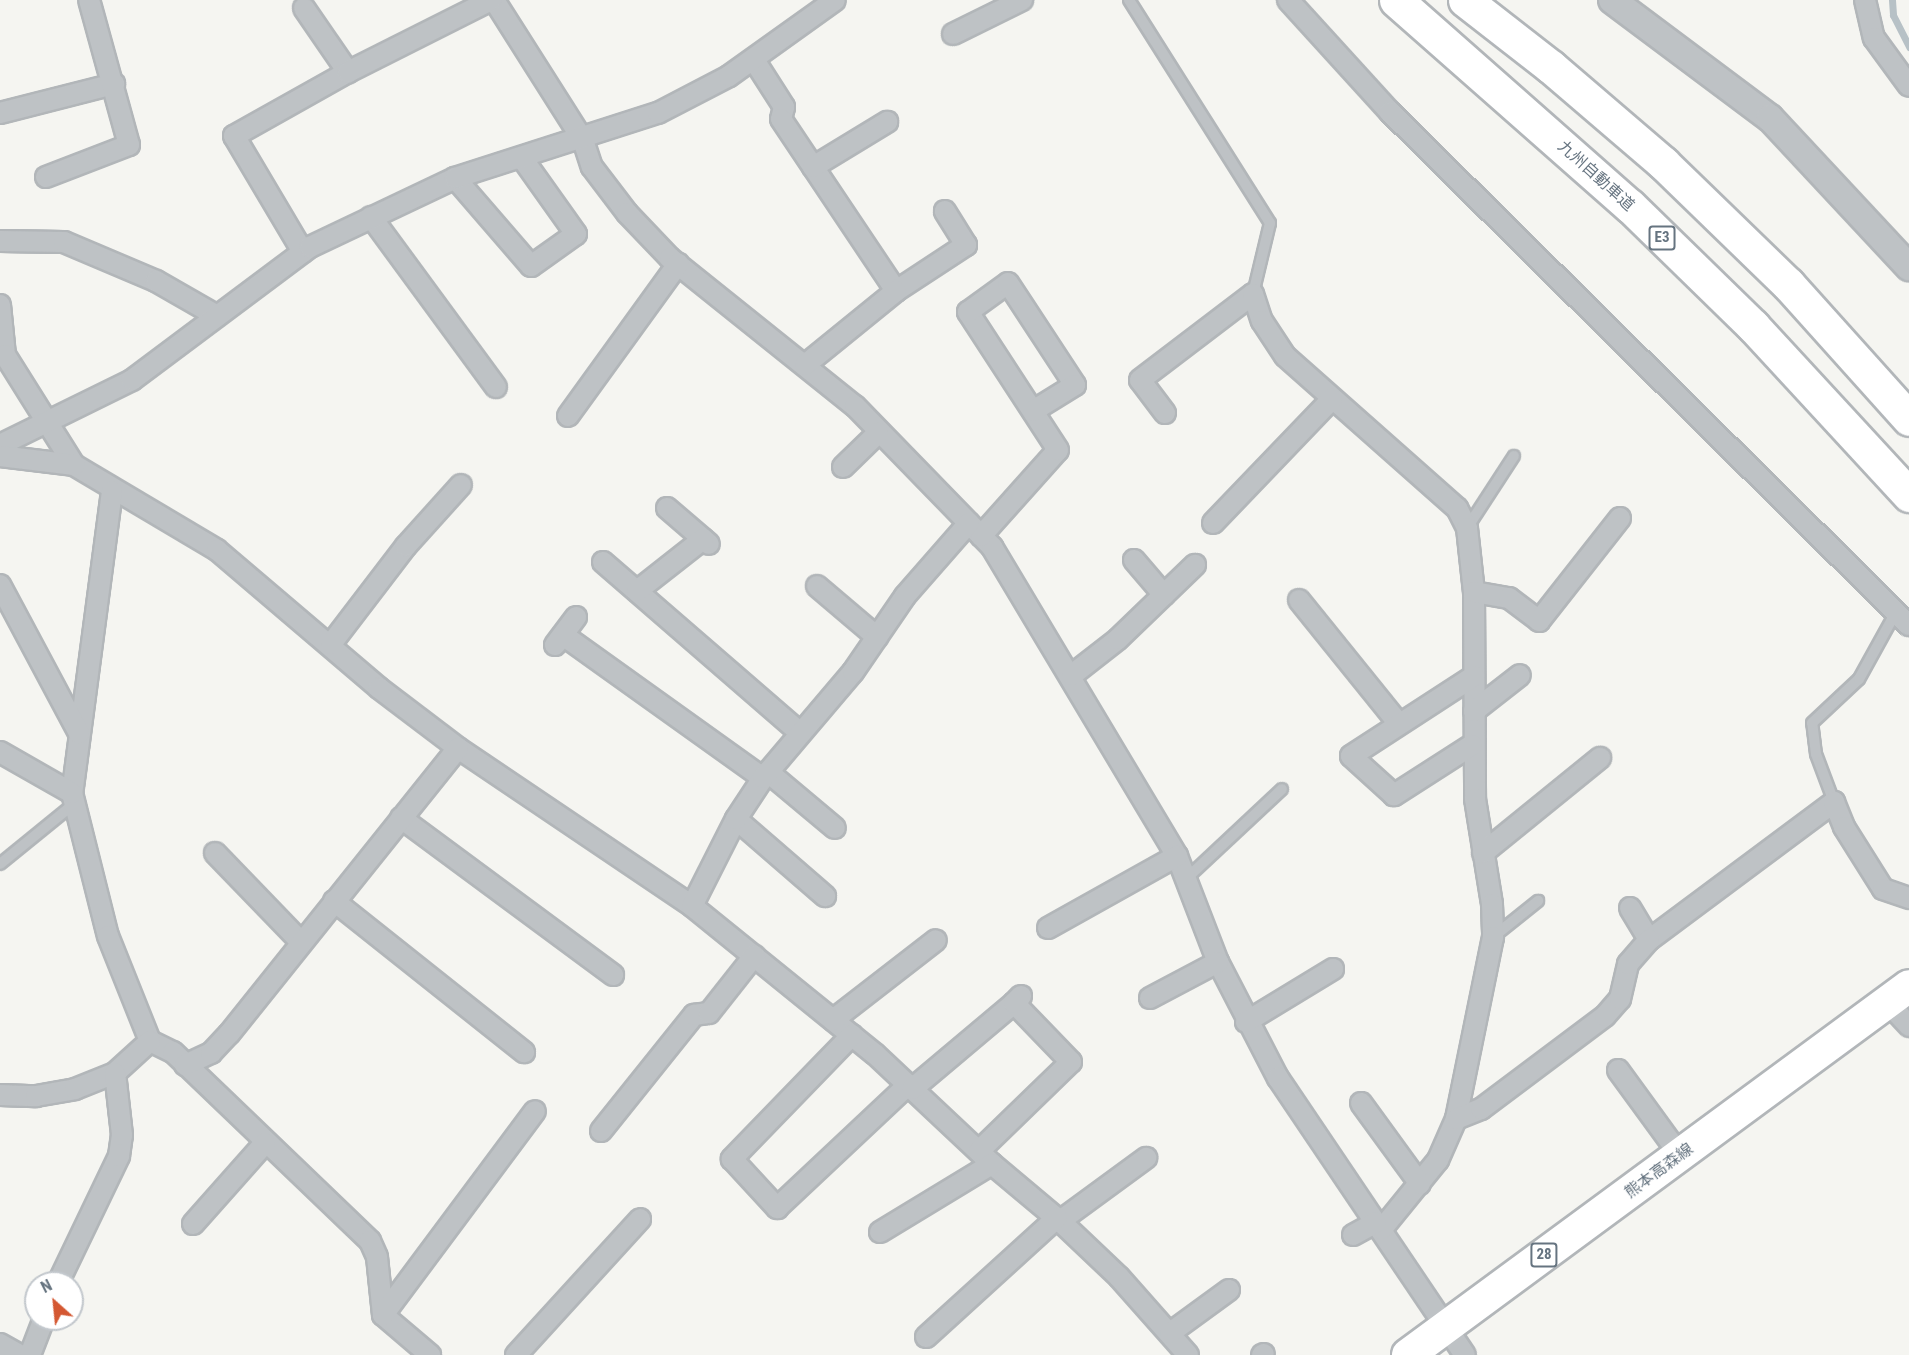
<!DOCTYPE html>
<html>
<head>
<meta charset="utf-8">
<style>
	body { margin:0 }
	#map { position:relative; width:1909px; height:1355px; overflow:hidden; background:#f5f5f1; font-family:"Roboto Condensed","Noto Sans JP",sans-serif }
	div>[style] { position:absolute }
	.stream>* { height:7px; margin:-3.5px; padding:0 3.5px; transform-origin:3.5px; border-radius:3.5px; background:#b7c1c6 }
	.roads { filter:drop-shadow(2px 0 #b2b6b9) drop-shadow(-2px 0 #b2b6b9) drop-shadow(0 2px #b2b6b9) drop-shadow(0 -2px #b2b6b9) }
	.service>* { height:10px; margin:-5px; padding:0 5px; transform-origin:5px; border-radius:5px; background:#bec2c5 }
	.minor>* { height:20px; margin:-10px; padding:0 10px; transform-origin:10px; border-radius:10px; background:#bec2c5 }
	.tertiary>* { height:26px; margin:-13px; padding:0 13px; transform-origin:13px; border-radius:13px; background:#bec2c5 }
	.primary>* { height:32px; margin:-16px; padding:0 16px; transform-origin:16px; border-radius:16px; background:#fff }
	.motorway>* { height:33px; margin:-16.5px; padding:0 16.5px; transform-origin:16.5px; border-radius:16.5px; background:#fff }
	span { translate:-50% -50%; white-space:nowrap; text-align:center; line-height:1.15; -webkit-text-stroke:6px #fff; paint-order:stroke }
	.shield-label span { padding:2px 4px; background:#fff; border:2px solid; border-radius:4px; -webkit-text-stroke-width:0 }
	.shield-label { font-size:15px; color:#667480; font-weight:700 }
	.street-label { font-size:16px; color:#667480 }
	.north { position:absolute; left:24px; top:1271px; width:60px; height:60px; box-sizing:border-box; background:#fff; border:2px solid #c2c7cc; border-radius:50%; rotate:333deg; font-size:16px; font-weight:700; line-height:24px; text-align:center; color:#667480 }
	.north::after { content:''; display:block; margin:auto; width:21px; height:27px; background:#d45832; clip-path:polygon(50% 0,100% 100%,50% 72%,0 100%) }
</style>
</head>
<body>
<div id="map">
	<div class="stream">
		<i style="left:1892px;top:0;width:15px;rotate:86deg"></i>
		<i style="left:1893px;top:15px;width:36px;rotate:63deg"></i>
	</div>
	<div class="roads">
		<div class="service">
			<i style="left:1129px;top:0;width:264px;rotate:57.7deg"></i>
			<i style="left:1270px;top:223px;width:73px;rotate:103.5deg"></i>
			<i style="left:1467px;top:528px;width:86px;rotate:-56.9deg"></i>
			<i style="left:1834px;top:802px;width:51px;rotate:-110.6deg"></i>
			<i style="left:1816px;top:754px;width:31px;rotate:-97deg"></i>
			<i style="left:1812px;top:723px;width:64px;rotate:-43.1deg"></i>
			<i style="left:1859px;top:679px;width:77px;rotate:-61.1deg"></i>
			<i style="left:0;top:864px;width:97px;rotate:-39.1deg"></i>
			<i style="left:1187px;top:878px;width:130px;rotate:-43.1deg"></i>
			<i style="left:1493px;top:937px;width:58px;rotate:-38.7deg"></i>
		</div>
		<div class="minor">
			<i style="left:494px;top:0;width:166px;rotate:57.6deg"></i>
			<i style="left:583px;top:140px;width:28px;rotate:72deg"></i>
			<i style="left:592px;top:167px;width:58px;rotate:52.7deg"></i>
			<i style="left:627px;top:213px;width:62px;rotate:46.3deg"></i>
			<i style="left:670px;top:258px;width:237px;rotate:38.7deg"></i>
			<i style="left:855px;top:406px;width:197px;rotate:45.8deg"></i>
			<i style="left:992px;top:547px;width:360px;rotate:59.1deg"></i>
			<i style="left:1177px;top:856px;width:114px;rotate:68.9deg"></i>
			<i style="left:1218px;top:962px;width:131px;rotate:62.7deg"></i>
			<i style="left:1278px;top:1078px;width:334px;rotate:56deg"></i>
			<i style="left:1288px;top:0;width:151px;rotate:47.7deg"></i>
			<i style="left:1390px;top:112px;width:730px;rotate:44.67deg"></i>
			<i style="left:1865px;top:0;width:39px;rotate:77deg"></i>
			<i style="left:1874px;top:38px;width:59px;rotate:53.9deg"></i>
			<i style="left:304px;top:8px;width:78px;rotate:55.5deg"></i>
			<i style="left:953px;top:34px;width:77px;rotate:-26.2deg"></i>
			<i style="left:754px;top:60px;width:56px;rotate:57.4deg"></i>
			<i style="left:784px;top:107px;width:12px;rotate:104deg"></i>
			<i style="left:781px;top:119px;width:207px;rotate:56.2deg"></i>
			<i style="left:896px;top:291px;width:84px;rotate:-33.3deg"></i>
			<i style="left:966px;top:245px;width:40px;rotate:-122deg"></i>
			<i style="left:0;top:113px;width:118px;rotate:-14.3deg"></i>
			<i style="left:813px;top:167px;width:87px;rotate:-31.3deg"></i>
			<i style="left:46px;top:177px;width:89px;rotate:-21.1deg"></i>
			<i style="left:129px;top:145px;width:150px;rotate:-105.4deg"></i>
			<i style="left:455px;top:178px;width:116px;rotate:49.2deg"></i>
			<i style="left:531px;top:266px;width:55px;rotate:-35.4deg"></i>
			<i style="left:576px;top:234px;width:93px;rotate:-125.4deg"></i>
			<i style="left:371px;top:217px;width:211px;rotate:53.7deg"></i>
			<i style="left:0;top:241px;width:64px;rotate:0.9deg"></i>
			<i style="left:64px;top:242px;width:100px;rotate:23deg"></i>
			<i style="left:156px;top:281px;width:70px;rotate:29.8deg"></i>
			<i style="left:303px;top:252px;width:135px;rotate:-120.7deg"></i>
			<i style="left:234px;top:136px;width:131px;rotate:-29.3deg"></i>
			<i style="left:348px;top:72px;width:160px;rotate:-26.7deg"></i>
			<i style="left:0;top:305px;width:50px;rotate:84.3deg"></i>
			<i style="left:5px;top:355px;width:130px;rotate:57.9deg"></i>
			<i style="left:74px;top:465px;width:166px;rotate:30.7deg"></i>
			<i style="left:217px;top:550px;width:213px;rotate:40.4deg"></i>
			<i style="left:379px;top:688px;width:99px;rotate:37.2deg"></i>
			<i style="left:458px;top:748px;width:282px;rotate:34deg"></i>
			<i style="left:692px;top:906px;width:235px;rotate:39deg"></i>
			<i style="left:875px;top:1054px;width:161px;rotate:43.2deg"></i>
			<i style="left:992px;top:1164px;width:89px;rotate:40deg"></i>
			<i style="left:1060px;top:1221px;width:81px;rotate:43.5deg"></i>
			<i style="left:1119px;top:1277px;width:104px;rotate:48.5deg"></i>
			<i style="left:805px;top:365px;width:117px;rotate:-39.1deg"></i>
			<i style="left:1165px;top:413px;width:41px;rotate:-127.1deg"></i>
			<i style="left:1140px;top:380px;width:142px;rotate:-37.3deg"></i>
			<i style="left:1253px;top:294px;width:28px;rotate:72deg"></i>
			<i style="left:1262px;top:321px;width:42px;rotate:56.7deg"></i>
			<i style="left:1285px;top:356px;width:230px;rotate:41.5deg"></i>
			<i style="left:1457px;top:508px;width:22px;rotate:63deg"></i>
			<i style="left:1467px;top:528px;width:64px;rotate:83.8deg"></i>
			<i style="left:1474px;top:592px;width:207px;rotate:89.7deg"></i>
			<i style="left:1475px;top:799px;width:106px;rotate:80.8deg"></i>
			<i style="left:1492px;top:904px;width:33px;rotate:88deg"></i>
			<i style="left:1493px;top:937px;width:186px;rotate:101.5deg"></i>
			<i style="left:1456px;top:1119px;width:45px;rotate:113.7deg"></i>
			<i style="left:1438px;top:1160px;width:89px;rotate:129.1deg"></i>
			<i style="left:568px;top:416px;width:188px;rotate:-54.1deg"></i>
			<i style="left:0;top:445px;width:147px;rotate:-26.2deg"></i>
			<i style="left:132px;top:380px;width:222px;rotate:-36.8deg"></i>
			<i style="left:310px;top:247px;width:161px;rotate:-25.4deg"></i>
			<i style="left:455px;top:178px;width:213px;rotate:-17.8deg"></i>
			<i style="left:658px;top:113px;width:80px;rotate:-27.5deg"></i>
			<i style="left:729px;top:76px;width:130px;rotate:-35.6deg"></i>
			<i style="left:0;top:456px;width:75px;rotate:6.9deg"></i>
			<i style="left:843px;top:467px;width:49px;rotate:-44.2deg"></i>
			<i style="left:112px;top:491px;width:305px;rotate:97.5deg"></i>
			<i style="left:72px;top:793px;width:147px;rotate:75.9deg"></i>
			<i style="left:108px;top:936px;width:113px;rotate:68.2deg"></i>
			<i style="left:150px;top:1041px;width:25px;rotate:26deg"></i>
			<i style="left:173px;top:1052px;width:273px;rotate:43.8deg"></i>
			<i style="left:370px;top:1241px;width:17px;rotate:66deg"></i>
			<i style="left:377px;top:1257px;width:58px;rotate:84.1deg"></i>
			<i style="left:383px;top:1315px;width:62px;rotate:40.4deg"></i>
			<i style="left:667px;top:508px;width:55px;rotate:40.6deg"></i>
			<i style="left:1213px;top:523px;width:172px;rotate:-46.2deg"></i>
			<i style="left:981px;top:536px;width:115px;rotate:-48.2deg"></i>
			<i style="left:1058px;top:450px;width:165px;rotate:-123.1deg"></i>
			<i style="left:968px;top:312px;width:49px;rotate:-35.9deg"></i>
			<i style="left:1008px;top:283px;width:122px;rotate:56.7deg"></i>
			<i style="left:1075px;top:385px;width:49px;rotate:148.2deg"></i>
			<i style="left:1134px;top:560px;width:46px;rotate:49.4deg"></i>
			<i style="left:603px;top:562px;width:259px;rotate:40.9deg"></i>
			<i style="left:0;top:585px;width:168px;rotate:61.9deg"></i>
			<i style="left:817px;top:586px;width:79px;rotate:40.4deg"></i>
			<i style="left:637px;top:591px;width:84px;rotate:-38.2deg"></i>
			<i style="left:1474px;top:592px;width:36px;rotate:10deg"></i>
			<i style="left:1509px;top:598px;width:38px;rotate:37deg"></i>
			<i style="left:1539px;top:621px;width:131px;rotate:-51.8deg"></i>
			<i style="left:1299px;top:600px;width:159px;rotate:51.1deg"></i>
			<i style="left:563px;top:635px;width:246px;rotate:35.6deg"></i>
			<i style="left:331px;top:644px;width:123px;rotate:-52.6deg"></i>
			<i style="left:406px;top:546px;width:82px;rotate:-48deg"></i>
			<i style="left:555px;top:645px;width:35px;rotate:-53deg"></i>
			<i style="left:1072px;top:675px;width:58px;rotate:-38deg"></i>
			<i style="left:1118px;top:639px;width:107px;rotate:-43.9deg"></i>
			<i style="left:1474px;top:711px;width:58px;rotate:-38deg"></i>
			<i style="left:1472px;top:745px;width:93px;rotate:147.3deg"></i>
			<i style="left:1394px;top:795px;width:58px;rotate:-137.8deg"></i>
			<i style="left:1351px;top:756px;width:147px;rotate:-33deg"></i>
			<i style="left:0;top:752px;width:83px;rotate:29.7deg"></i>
			<i style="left:768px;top:772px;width:87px;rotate:39.9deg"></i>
			<i style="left:401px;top:818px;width:264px;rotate:36.5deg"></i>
			<i style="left:736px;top:819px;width:118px;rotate:40.9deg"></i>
			<i style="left:215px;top:853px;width:124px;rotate:46deg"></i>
			<i style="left:1483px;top:853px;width:151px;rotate:-39.1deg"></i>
			<i style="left:334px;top:901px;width:243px;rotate:38.5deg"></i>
			<i style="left:692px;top:906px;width:97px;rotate:-63.2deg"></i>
			<i style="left:736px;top:819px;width:49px;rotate:-56.6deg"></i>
			<i style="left:763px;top:778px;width:139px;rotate:-49.7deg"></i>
			<i style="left:853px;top:672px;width:92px;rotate:-55.6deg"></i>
			<i style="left:905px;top:596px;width:97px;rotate:-48.8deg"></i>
			<i style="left:1630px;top:908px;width:37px;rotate:59deg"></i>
			<i style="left:1649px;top:940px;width:231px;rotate:-36.7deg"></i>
			<i style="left:1834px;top:802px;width:27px;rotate:68deg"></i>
			<i style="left:1844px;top:827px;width:73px;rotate:57.8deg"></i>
			<i style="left:1883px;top:889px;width:28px;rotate:19deg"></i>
			<i style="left:1048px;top:928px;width:148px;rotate:-29.2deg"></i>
			<i style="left:1150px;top:998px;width:77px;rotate:-27.9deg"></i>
			<i style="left:1887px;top:1002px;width:33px;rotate:47deg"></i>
			<i style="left:833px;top:1020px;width:130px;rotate:-37.8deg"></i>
			<i style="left:1246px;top:1022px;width:102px;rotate:-31.3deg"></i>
			<i style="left:852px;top:1035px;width:173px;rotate:134.1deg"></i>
			<i style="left:732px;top:1159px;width:67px;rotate:47.4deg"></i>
			<i style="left:777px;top:1208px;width:180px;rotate:-43.2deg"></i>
			<i style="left:185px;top:1065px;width:29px;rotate:-25deg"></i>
			<i style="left:211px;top:1053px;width:26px;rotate:-47deg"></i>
			<i style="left:229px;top:1034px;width:366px;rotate:-51.3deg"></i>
			<i style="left:1618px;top:1070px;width:105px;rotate:53.9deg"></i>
			<i style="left:912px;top:1089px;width:133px;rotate:-40.1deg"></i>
			<i style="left:0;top:1095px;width:36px;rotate:2deg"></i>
			<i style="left:36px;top:1096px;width:40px;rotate:-10deg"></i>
			<i style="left:75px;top:1089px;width:43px;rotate:-21.8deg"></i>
			<i style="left:115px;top:1073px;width:47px;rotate:-42.4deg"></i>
			<i style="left:1361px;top:1103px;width:100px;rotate:53.9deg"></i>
			<i style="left:1456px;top:1119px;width:27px;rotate:-22deg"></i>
			<i style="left:1481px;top:1109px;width:155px;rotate:-36.9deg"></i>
			<i style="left:1605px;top:1016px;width:23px;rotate:-49deg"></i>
			<i style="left:1620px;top:999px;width:36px;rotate:-77deg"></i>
			<i style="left:1628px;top:964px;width:32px;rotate:-49deg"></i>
			<i style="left:601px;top:1131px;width:149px;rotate:-51.3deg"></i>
			<i style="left:694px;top:1015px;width:15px;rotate:-8deg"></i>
			<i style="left:709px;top:1013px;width:73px;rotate:-51.7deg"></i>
			<i style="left:979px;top:1151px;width:128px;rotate:-44.1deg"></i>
			<i style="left:1071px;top:1062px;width:82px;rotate:-134deg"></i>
			<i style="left:1014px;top:1003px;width:10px;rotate:-45deg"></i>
			<i style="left:1060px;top:1221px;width:107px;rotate:-36.2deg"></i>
			<i style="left:193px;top:1224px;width:108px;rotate:-48.4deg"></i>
			<i style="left:880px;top:1232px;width:131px;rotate:-31.3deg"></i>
			<i style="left:1353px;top:1235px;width:26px;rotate:-29deg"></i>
			<i style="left:58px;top:1283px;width:141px;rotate:-64.3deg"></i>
			<i style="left:119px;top:1156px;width:21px;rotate:-82deg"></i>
			<i style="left:122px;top:1135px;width:62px;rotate:-96.4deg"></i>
			<i style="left:383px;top:1315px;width:254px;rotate:-53.3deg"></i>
			<i style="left:1170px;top:1333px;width:73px;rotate:-36.1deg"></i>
			<i style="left:926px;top:1337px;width:177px;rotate:-42.3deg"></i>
			<i style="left:0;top:1344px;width:23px;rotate:29deg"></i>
			<i style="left:30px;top:1355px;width:39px;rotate:-69deg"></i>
			<i style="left:516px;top:1355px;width:184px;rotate:-47.6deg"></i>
			<i style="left:1262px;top:1355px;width:2px;rotate:-27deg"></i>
		</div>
		<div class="tertiary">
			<i style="left:1612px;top:0;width:197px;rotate:36.8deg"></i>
			<i style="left:1770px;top:118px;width:204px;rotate:47deg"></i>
		</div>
		<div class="primary">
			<i style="left:1408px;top:1355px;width:622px;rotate:-36.37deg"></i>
		</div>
		<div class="motorway">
			<i style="left:1396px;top:0;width:312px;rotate:41.4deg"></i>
			<i style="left:1630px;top:206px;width:172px;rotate:44.3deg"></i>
			<i style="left:1753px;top:326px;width:230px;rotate:47.3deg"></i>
			<i style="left:1465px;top:0;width:109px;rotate:37.9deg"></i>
			<i style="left:1551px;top:67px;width:148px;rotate:40.6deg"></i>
			<i style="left:1663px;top:163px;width:174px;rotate:44.1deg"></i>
			<i style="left:1788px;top:284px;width:181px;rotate:48.1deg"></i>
		</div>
	</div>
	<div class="shield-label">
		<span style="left:1662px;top:238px">E3</span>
		<span style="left:1544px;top:1255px">28</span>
	</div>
	<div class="street-label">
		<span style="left:1596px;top:176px;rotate:42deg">九州自動車道</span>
		<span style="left:1659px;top:1171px;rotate:-36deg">熊本高森線</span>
	</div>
	<div class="north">N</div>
</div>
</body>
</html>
